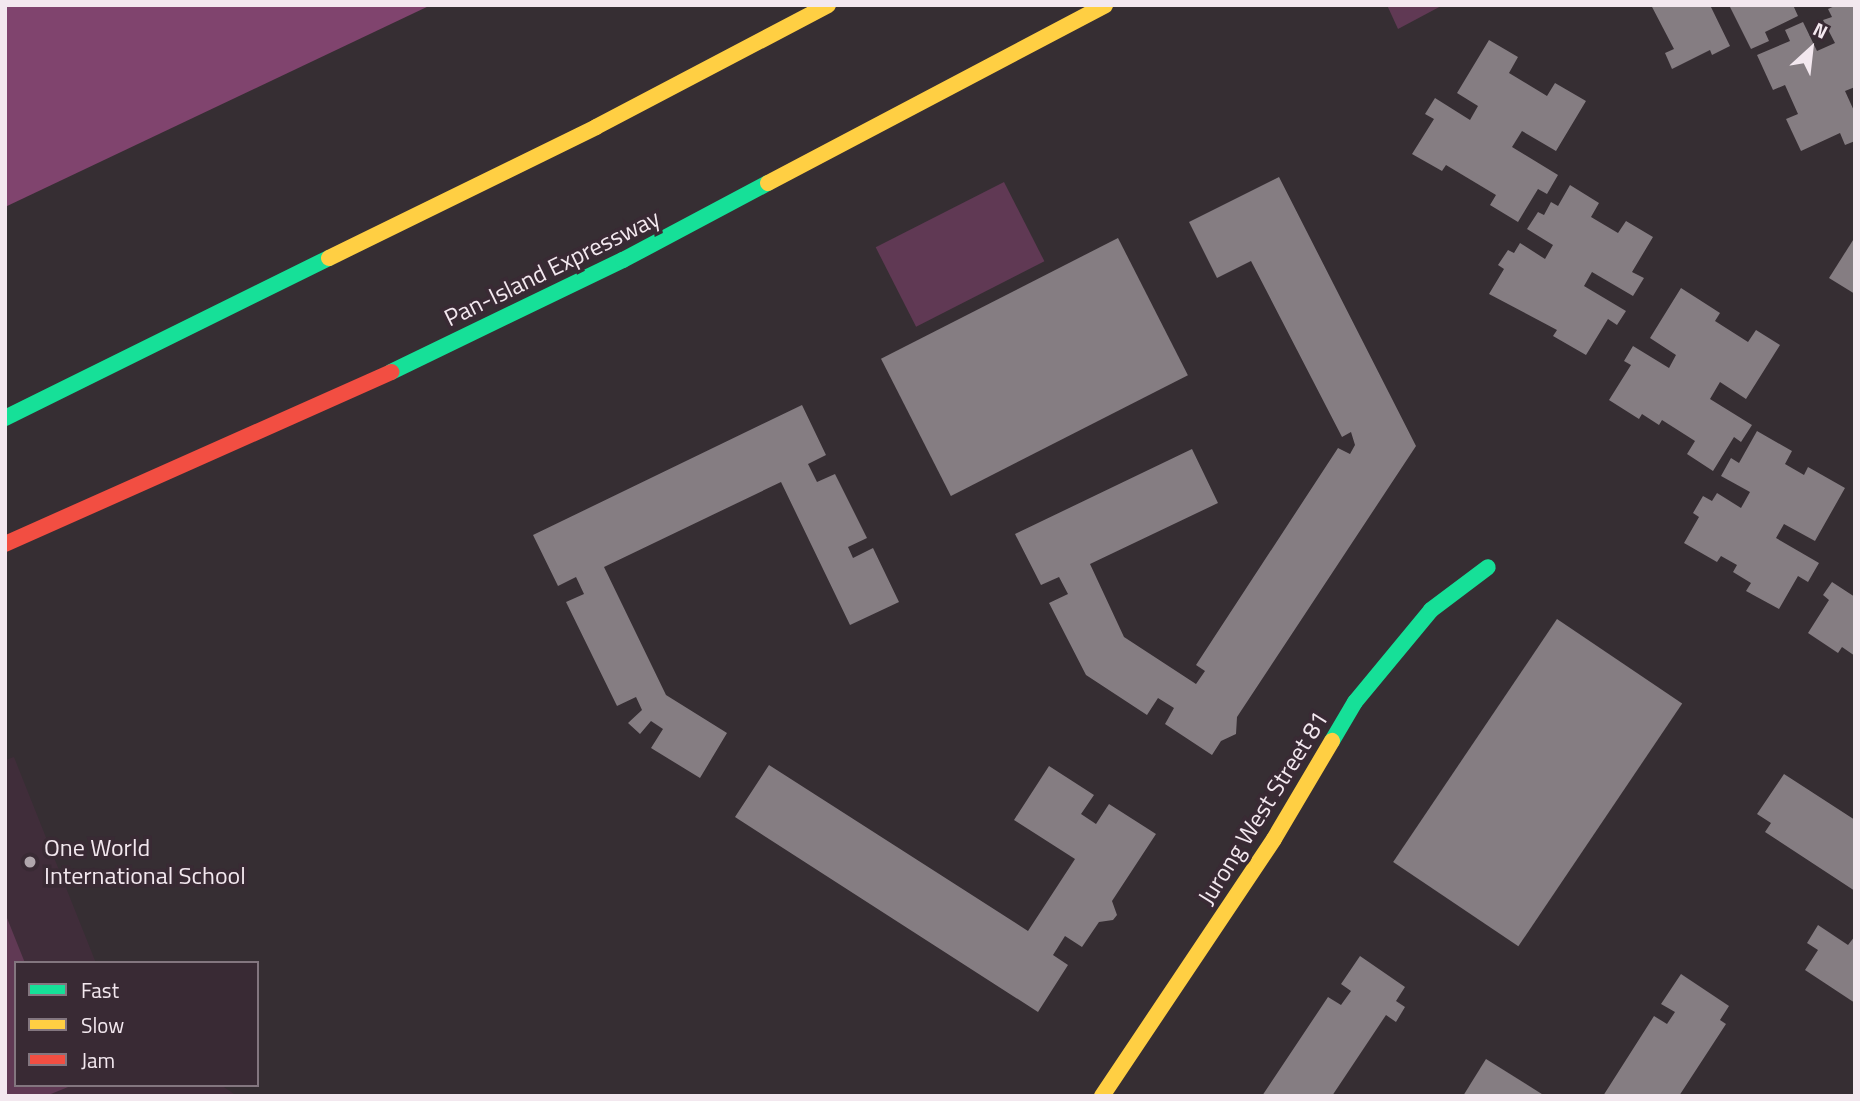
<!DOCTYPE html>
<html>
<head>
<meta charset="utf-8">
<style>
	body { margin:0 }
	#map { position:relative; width:1860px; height:1101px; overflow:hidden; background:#362e33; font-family:"Titillium Web",sans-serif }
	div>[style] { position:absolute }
	.built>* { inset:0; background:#402d3a }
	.green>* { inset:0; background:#603954; transform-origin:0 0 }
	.forest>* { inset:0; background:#80446e }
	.building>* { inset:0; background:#857d82; transform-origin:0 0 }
	.fast>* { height:16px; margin:-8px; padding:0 8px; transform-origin:8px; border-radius:8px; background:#16e098 }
	.slow>* { height:16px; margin:-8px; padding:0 8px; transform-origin:8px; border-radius:8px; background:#ffcf43 }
	.jam>* { height:16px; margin:-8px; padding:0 8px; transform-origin:8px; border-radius:8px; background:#f24e42 }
	.dots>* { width:19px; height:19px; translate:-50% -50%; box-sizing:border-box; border:4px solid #392a34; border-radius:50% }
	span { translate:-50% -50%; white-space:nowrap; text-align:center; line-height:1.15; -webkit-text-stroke:7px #392a34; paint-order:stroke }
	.street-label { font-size:24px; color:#f3e8ef }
	.poi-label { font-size:24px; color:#f3e8ef }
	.left { translate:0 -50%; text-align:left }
	.frame { position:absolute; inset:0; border:7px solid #f3e8ef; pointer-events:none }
	.legend { position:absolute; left:14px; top:961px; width:245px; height:126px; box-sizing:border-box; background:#392a34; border:2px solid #83767f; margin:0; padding:9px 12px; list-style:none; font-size:21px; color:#f3e8ef }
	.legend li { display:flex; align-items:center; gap:14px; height:35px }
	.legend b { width:35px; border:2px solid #83767f }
	.north { position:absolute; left:1776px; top:14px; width:70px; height:70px; -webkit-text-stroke:5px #392a34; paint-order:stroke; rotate:27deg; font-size:19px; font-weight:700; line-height:28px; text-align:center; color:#f3e8ef }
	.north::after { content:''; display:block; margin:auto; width:24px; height:32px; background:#f3e8ef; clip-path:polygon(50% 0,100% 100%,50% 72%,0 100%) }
</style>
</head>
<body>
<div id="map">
	<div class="built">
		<i style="clip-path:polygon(14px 757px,96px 963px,16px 963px,16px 1085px,221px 1085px,237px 1096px,5px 1096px,5px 760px)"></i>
	</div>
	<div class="green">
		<i style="clip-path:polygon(1387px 5px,1443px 5px,1398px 29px)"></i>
		<i style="left:1004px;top:182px;width:89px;height:144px;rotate:63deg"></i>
		<i style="clip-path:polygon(5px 913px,25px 963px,16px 963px,16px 1085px,73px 1085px,46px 1096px,5px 1096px)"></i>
	</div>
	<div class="forest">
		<i style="clip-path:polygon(5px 5px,431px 5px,5px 207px)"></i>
	</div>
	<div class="building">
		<i style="clip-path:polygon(1651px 5px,1710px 5px,1730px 46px,1712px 55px,1710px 50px,1672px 69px,1665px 53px,1674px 49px)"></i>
		<i style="clip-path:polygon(1729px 5px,1793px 5px,1798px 16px,1765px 32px,1769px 41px,1751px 49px)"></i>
		<i style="clip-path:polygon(1837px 5px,1855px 5px,1855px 87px,1845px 91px,1855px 113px,1855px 141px,1845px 145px,1840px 133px,1801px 151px,1786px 119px,1798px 114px,1785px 85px,1773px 90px,1757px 55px,1790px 41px,1785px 30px,1803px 22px,1817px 51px,1835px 43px,1823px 20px,1832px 17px,1828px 9px)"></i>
		<i style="clip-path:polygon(1489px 40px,1518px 57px,1509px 73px,1547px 96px,1555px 83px,1586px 101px,1556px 151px,1522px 131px,1512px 147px,1558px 175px,1547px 194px,1538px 189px,1518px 222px,1490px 205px,1496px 195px,1446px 165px,1442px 171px,1412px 154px,1434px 119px,1425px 114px,1435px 98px,1470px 120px,1478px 106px,1457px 93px)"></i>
		<i style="clip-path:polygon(1279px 177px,1416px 446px,1237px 717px,1236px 734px,1221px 741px,1212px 755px,1165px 724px,1174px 708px,1158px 698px,1147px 715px,1086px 675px,1049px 603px,1068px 594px,1059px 577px,1041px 585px,1015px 534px,1192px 449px,1218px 503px,1090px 564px,1124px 637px,1196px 684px,1205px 671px,1196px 665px,1338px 448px,1350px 454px,1355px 445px,1351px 432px,1342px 437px,1251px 261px,1217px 278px,1189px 222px)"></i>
		<i style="clip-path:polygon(1570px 185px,1599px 203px,1591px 217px,1618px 233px,1626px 221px,1653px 237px,1632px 272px,1644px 278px,1633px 296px,1592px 272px,1584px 286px,1626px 311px,1617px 325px,1608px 319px,1586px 355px,1553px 336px,1557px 330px,1489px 294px,1504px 269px,1498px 265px,1508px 250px,1514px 253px,1520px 243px,1545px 259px,1553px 245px,1527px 229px,1538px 212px,1544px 215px,1551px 202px,1558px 206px)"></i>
		<i style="clip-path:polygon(1855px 237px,1855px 294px,1829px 278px)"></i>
		<i style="left:1118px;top:238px;width:154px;height:266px;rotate:63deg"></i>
		<i style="clip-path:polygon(1681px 288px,1720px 313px,1715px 321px,1748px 342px,1756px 330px,1780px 345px,1746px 399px,1720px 382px,1710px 399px,1752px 425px,1741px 442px,1734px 437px,1713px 471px,1687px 454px,1695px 441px,1662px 420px,1659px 425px,1642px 414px,1639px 419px,1609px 400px,1631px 365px,1624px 361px,1633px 346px,1669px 368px,1676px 355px,1650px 338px)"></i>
		<i style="clip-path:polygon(802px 405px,826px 455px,808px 464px,817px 482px,835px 474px,867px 538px,848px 547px,853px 558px,873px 548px,899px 602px,850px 625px,781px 482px,604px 567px,666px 695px,727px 733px,700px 778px,651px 748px,663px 729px,651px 721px,640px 734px,628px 723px,642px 710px,636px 697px,617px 706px,566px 602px,584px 594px,576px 577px,558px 586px,533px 535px)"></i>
		<i style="clip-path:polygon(1757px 431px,1792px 451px,1785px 464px,1804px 475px,1808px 467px,1845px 488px,1815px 541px,1784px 524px,1776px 538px,1819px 563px,1808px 582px,1798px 576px,1779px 609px,1746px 591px,1751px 583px,1733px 572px,1737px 565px,1721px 556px,1717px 562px,1684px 543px,1699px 517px,1693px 513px,1703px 496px,1712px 501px,1717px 493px,1741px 508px,1750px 492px,1721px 476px,1731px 458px,1739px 463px)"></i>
		<i style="clip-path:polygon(1832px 582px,1855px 597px,1855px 656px,1842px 647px,1838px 653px,1808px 633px,1829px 600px,1823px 595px)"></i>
		<i style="left:1557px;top:619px;width:151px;height:293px;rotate:34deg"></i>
		<i style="clip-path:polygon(769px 765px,1028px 931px,1075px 859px,1014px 820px,1049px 766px,1094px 795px,1081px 814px,1096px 824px,1109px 804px,1156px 834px,1112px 901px,1117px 915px,1113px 920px,1099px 922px,1082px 947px,1065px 936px,1053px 955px,1068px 965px,1038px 1012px,735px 817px)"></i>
		<i style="clip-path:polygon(1784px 774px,1855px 820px,1855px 891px,1765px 832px,1771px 823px,1757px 814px)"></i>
		<i style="clip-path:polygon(1818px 925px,1848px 945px,1855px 936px,1855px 1003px,1805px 970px,1818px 950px,1807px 943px)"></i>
		<i style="clip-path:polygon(1360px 956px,1405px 987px,1396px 1001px,1405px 1007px,1396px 1022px,1386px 1015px,1332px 1096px,1262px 1096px,1328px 997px,1341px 1005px,1351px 991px,1341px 984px)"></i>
		<i style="clip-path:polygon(1681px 974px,1729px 1006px,1720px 1020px,1726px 1024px,1679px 1096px,1603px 1096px,1654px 1016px,1667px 1024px,1675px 1012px,1661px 1004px)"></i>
		<i style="clip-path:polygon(1486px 1059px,1545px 1096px,1463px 1096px)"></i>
	</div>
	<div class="fast">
		<i style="left:391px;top:372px;width:258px;rotate:-25.8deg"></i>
		<i style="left:623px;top:260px;width:164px;rotate:-28deg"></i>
		<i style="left:5px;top:418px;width:361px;rotate:-26.3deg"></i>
		<i style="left:1332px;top:741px;width:45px;rotate:-59.5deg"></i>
		<i style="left:1355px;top:702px;width:119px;rotate:-50.4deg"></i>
		<i style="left:1431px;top:610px;width:71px;rotate:-37deg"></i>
	</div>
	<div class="slow">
		<i style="left:768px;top:183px;width:381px;rotate:-27.8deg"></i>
		<i style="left:329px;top:258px;width:297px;rotate:-26.1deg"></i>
		<i style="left:596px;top:127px;width:262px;rotate:-27.7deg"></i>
		<i style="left:1102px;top:1096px;width:309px;rotate:-56.2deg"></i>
		<i style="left:1274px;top:839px;width:114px;rotate:-59.4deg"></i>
	</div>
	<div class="jam">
		<i style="left:5px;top:544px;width:423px;rotate:-24deg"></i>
	</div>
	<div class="dots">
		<i style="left:30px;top:862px;background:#b1a7ad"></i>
	</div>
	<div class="street-label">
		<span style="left:552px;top:268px;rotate:-26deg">Pan-Island Expressway</span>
		<span style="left:1263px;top:808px;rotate:-58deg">Jurong West Street 81</span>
	</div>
	<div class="poi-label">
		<span class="left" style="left:44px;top:862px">One World<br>International School</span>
	</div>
	<div class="frame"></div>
	<ul class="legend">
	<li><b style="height:9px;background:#16e098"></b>Fast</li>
	<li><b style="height:9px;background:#ffcf43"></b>Slow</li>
	<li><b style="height:9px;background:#f24e42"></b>Jam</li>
	</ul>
	<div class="north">N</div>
</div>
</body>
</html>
